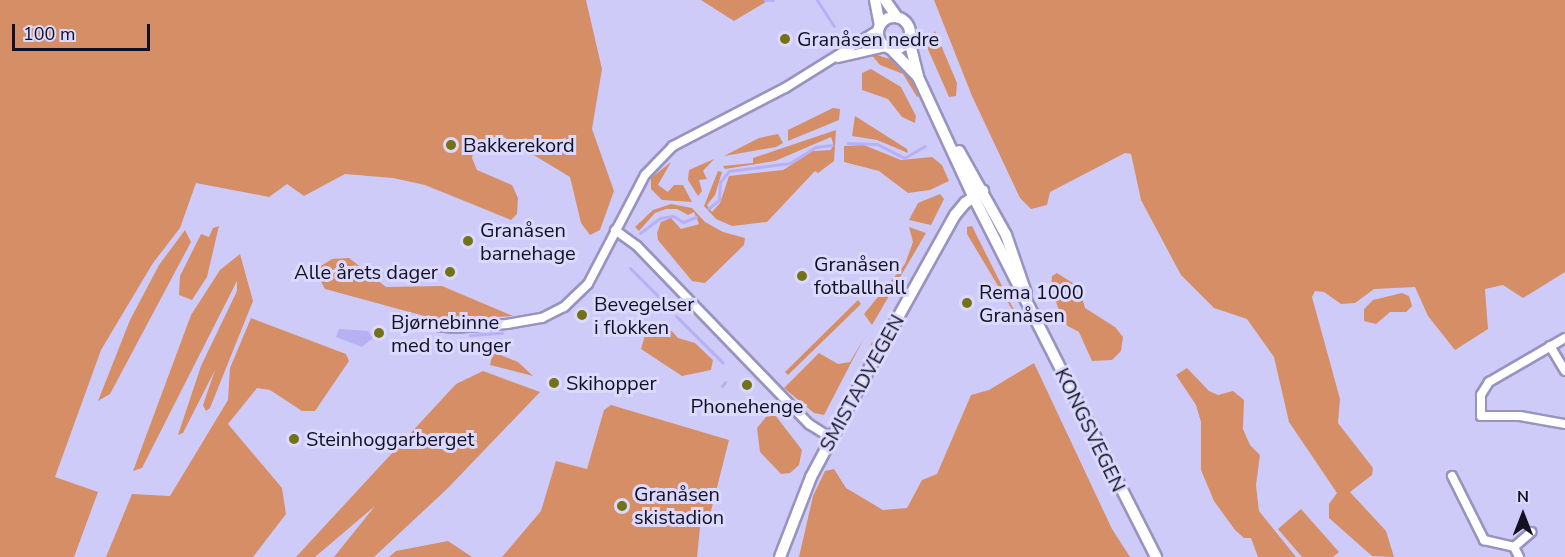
<!DOCTYPE html>
<html>
<head>
<meta charset="utf-8">
<style>
	body { margin:0 }
	#map { position:relative; width:1565px; height:557px; overflow:hidden; background:#cfcbf9; font-family:"Nunito Sans",sans-serif }
	div>[style] { position:absolute }
	.green>* { inset:0; background:#d68e67; transform-origin:0 0 }
	.water>* { inset:0; background:#b8b0f4 }
	.stream>* { height:3px; margin:-1.5px; padding:0 1.5px; transform-origin:1.5px; border-radius:1.5px; background:#b8b0f4 }
	.roads { filter:drop-shadow(2px 0 #9893bf) drop-shadow(-2px 0 #9893bf) drop-shadow(0 2px #9893bf) drop-shadow(0 -2px #9893bf) }
	.street>* { height:8px; margin:-4px; padding:0 4px; transform-origin:4px; border-radius:4px; background:#fff }
	.secondary>* { height:10px; margin:-5px; padding:0 5px; transform-origin:5px; border-radius:5px; background:#fff }
	.secondary>.ring { margin:-5px; padding:0; box-sizing:content-box; background:none; border:10px solid #fff; border-radius:50% }
	.dots>* { width:16px; height:16px; translate:-50% -50%; box-sizing:border-box; border:3px solid #dcd9fe; border-radius:50% }
	span { translate:-50% -50%; white-space:nowrap; text-align:center; line-height:1.15; -webkit-text-stroke:6px #dcd9fe; paint-order:stroke }
	.poi-label { font-size:20px; color:#131121 }
	.left { translate:0 -50%; text-align:left }
	.right { translate:-100% -50%; text-align:right }
	.street-label { font-size:20px; color:#131121 }
	.north { position:absolute; left:1493px; top:485px; width:60px; height:60px; -webkit-text-stroke:4px #dcd9fe; paint-order:stroke; rotate:0deg; font-size:16px; font-weight:700; line-height:24px; text-align:center; color:#131121 }
	.north::after { content:''; display:block; margin:auto; width:21px; height:27px; background:#131121; clip-path:polygon(50% 0,100% 100%,50% 72%,0 100%) }
	.scale { position:absolute; left:12px; top:24px; width:138px; height:27px; box-sizing:border-box; border:3px solid #131121; border-top:0; padding-left:8px; font-size:18px; line-height:21px; white-space:nowrap; color:#131121; -webkit-text-stroke:4px #dcd9fe; paint-order:stroke }
</style>
</head>
<body>
<div id="map">
	<div class="green">
		<i style="clip-path:polygon(0 0,586px 0,602px 69px,592px 129px,614px 191px,600px 230px,590px 235px,581px 223px,570px 177px,504px 137px,492px 137px,475px 146px,472px 158px,477px 170px,512px 185px,518px 198px,517px 214px,511px 220px,425px 185px,393px 178px,345px 174px,304px 196px,287px 184px,269px 197px,196px 183px,180px 228px,153px 263px,101px 350px,55px 477px,98px 492px,74px 557px,0 557px)"></i>
		<i style="clip-path:polygon(701px 0,769px 0,734px 21px)"></i>
		<i style="clip-path:polygon(934px 0,1565px 0,1565px 272px,1523px 298px,1503px 285px,1485px 289px,1488px 329px,1455px 350px,1428px 316px,1415px 287px,1374px 289px,1355px 303px,1341px 304px,1324px 292px,1315px 291px,1312px 297px,1340px 399px,1338px 423px,1373px 468px,1372px 475px,1350px 492px,1386px 531px,1394px 557px,1372px 556px,1329px 518px,1329px 504px,1337px 493px,1289px 422px,1274px 357px,1247px 319px,1214px 308px,1181px 275px,1141px 200px,1131px 154px,1125px 153px,1050px 192px,1047px 205px,1031px 209px,1020px 198px,972px 96px)"></i>
		<i style="clip-path:polygon(935px 31px,957px 83px,956px 96px,949px 97px,927px 47px)"></i>
		<i style="clip-path:polygon(870px 53px,897px 61px,922px 95px,917px 97px,903px 74px,880px 65px)"></i>
		<i style="clip-path:polygon(871px 69px,901px 87px,916px 116px,915px 123px,902px 117px,888px 99px,862px 90px,862px 73px)"></i>
		<i style="clip-path:polygon(833px 108px,840px 109px,839px 120px,788px 141px,788px 130px)"></i>
		<i style="clip-path:polygon(855px 116px,907px 149px,908px 153px,877px 140px,852px 136px)"></i>
		<i style="clip-path:polygon(836px 130px,834px 161px,818px 173px,815px 171px,767px 222px,732px 226px,716px 219px,704px 206px,718px 171px,722px 172px,715px 195px,707px 205px,712px 212px,720px 203px,729px 176px,783px 170px,813px 151px,831px 150px,833px 143px,831px 137px,775px 161px,725px 169px,723px 166px,753px 163px,753px 158px)"></i>
		<i style="clip-path:polygon(778px 134px,783px 143px,776px 147px,724px 156px,759px 138px)"></i>
		<i style="clip-path:polygon(864px 145px,901px 160px,932px 157px,942px 165px,949px 181px,930px 190px,908px 193px,879px 171px,844px 162px,844px 146px)"></i>
		<i style="clip-path:polygon(714px 159px,703px 171px,707px 179px,699px 180px,702px 191px,698px 196px,688px 180px,689px 170px)"></i>
		<i style="clip-path:polygon(671px 162px,658px 185px,668px 192px,674px 185px,683px 185px,692px 202px,662px 200px,651px 189px,651px 178px)"></i>
		<i style="clip-path:polygon(940px 194px,944px 199px,931px 225px,909px 220px,918px 203px)"></i>
		<i style="clip-path:polygon(671px 204px,692px 208px,705px 222px,723px 232px,745px 238px,744px 245px,705px 283px,692px 281px,658px 240px,657px 233px,661px 222px,671px 218px,681px 229px,699px 224px,694px 212px,688px 215px,677px 209px,666px 209px,655px 213px,639px 231px,635px 227px,653px 210px)"></i>
		<i style="clip-path:polygon(219px 226px,207px 277px,192px 300px,179px 295px,180px 276px,201px 234px,209px 237px,213px 228px)"></i>
		<i style="clip-path:polygon(972px 226px,1014px 310px,1013px 311px,967px 234px,967px 227px)"></i>
		<i style="clip-path:polygon(909px 227px,926px 233px,872px 325px,864px 314px,905px 264px,913px 242px)"></i>
		<i style="clip-path:polygon(185px 230px,191px 242px,110px 394px,98px 401px,130px 320px,159px 265px)"></i>
		<i style="clip-path:polygon(240px 254px,253px 301px,210px 408px,206px 411px,203px 405px,215px 370px,183px 433px,178px 435px,201px 366px,237px 291px,237px 281px,142px 468px,133px 471px,191px 315px,220px 270px)"></i>
		<i style="clip-path:polygon(349px 258px,386px 287px,442px 286px,513px 316px,439px 320px,325px 289px,318px 276px,321px 266px,332px 259px)"></i>
		<i style="clip-path:polygon(1057px 273px,1079px 287px,1085px 308px,1115px 327px,1123px 337px,1121px 351px,1112px 360px,1092px 361px,1079px 332px,1064px 324px,1051px 288px,1052px 276px)"></i>
		<i style="clip-path:polygon(1402px 293px,1409px 296px,1412px 306px,1406px 312px,1390px 312px,1376px 324px,1364px 321px,1364px 309px,1373px 300px)"></i>
		<i style="clip-path:polygon(858px 300px,861px 304px,788px 375px,785px 372px)"></i>
		<i style="clip-path:polygon(251px 318px,346px 354px,349px 361px,315px 411px,302px 411px,270px 390px,257px 388px,228px 424px,282px 488px,286px 514px,253px 557px,106px 557px,132px 494px,170px 496px,228px 400px,230px 368px)"></i>
		<i style="clip-path:polygon(643px 321px,667px 326px,678px 338px,695px 343px,713px 360px,711px 370px,682px 376px,641px 349px,645px 335px,639px 326px)"></i>
		<i style="clip-path:polygon(864px 338px,824px 415px,814px 413px,784px 388px,819px 353px,838px 364px,850px 362px)"></i>
		<i style="left:872px;top:342px;width:5px;height:77px;rotate:22deg"></i>
		<i style="clip-path:polygon(493px 352px,518px 362px,533px 376px,490px 365px)"></i>
		<i style="clip-path:polygon(1034px 363px,1112px 529px,1130px 557px,799px 557px,813px 496px,825px 471px,834px 469px,846px 488px,883px 510px,907px 508px,922px 480px,937px 474px,971px 395px,989px 390px)"></i>
		<i style="clip-path:polygon(1187px 368px,1209px 391px,1218px 395px,1233px 391px,1244px 400px,1243px 429px,1250px 445px,1260px 455px,1256px 485px,1259px 511px,1296px 557px,1258px 557px,1251px 538px,1244px 538px,1235px 530px,1214px 501px,1201px 470px,1201px 422px,1196px 405px,1176px 375px)"></i>
		<i style="clip-path:polygon(483px 371px,540px 392px,447px 489px,374px 557px,334px 557px,375px 506px,315px 557px,296px 557px,456px 384px)"></i>
		<i style="clip-path:polygon(611px 405px,729px 440px,710px 515px,701px 518px,697px 557px,502px 557px,541px 511px,556px 461px,587px 469px,604px 410px)"></i>
		<i style="clip-path:polygon(775px 415px,802px 450px,799px 465px,790px 473px,781px 474px,760px 452px,757px 428px,766px 417px)"></i>
		<i style="clip-path:polygon(1301px 509px,1339px 552px,1333px 557px,1302px 557px,1278px 529px)"></i>
		<i style="clip-path:polygon(448px 541px,472px 557px,389px 557px,396px 551px)"></i>
	</div>
	<div class="water">
		<i style="clip-path:polygon(339px 329px,368px 331px,373px 338px,362px 347px,336px 337px)"></i>
	</div>
	<div class="stream">
		<i style="left:765px;top:0;width:8px"></i>
		<i style="left:817px;top:0;width:31px;rotate:57deg"></i>
		<i style="left:848px;top:143px;width:29px;rotate:2deg"></i>
		<i style="left:877px;top:144px;width:30px;rotate:27deg"></i>
		<i style="left:904px;top:158px;width:24px;rotate:-30deg"></i>
		<i style="left:709px;top:208px;width:13px;rotate:-39deg"></i>
		<i style="left:719px;top:200px;width:18px;rotate:-87deg"></i>
		<i style="left:720px;top:182px;width:14px;rotate:-51deg"></i>
		<i style="left:729px;top:171px;width:62px;rotate:-7.5deg"></i>
		<i style="left:790px;top:163px;width:31px;rotate:-32deg"></i>
		<i style="left:816px;top:147px;width:16px;rotate:-7deg"></i>
		<i style="left:640px;top:233px;width:25px;rotate:-37deg"></i>
		<i style="left:660px;top:218px;width:13px;rotate:-9deg"></i>
		<i style="left:673px;top:216px;width:12px;rotate:31deg"></i>
		<i style="left:683px;top:222px;width:14px;rotate:-21deg"></i>
		<i style="left:630px;top:268px;width:48px;rotate:45deg"></i>
		<i style="left:676px;top:316px;width:66px;rotate:45deg"></i>
		<i style="left:470px;top:335px;width:32px;rotate:-4deg"></i>
		<i style="left:722px;top:386px;width:5px;rotate:-53deg"></i>
	</div>
	<div class="roads">
		<div class="street">
			<i style="left:838px;top:58px;width:49px;rotate:-12.9deg"></i>
			<i style="left:615px;top:230px;width:27px;rotate:36deg"></i>
			<i style="left:637px;top:246px;width:248px;rotate:46deg"></i>
			<i style="left:809px;top:424px;width:26px;rotate:32deg"></i>
			<i style="left:413px;top:323px;width:41px;rotate:7deg"></i>
			<i style="left:454px;top:328px;width:53px;rotate:-4.3deg"></i>
			<i style="left:507px;top:324px;width:36px;rotate:-10deg"></i>
			<i style="left:542px;top:318px;width:25px;rotate:-27deg"></i>
			<i style="left:564px;top:307px;width:33px;rotate:-44deg"></i>
			<i style="left:588px;top:284px;width:123px;rotate:-62.4deg"></i>
			<i style="left:645px;top:175px;width:40px;rotate:-46deg"></i>
			<i style="left:673px;top:146px;width:126px;rotate:-27.4deg"></i>
			<i style="left:785px;top:88px;width:110px;rotate:-31.9deg"></i>
			<i style="left:1565px;top:338px;width:88px;rotate:149.9deg"></i>
			<i style="left:1489px;top:382px;width:15px;rotate:122deg"></i>
			<i style="left:1481px;top:395px;width:21px;rotate:90deg"></i>
			<i style="left:1481px;top:416px;width:39px"></i>
			<i style="left:1520px;top:416px;width:46px;rotate:10.1deg"></i>
			<i style="left:1550px;top:346px;width:29px;rotate:59deg"></i>
			<i style="left:1452px;top:476px;width:72px;rotate:63.4deg"></i>
			<i style="left:1484px;top:540px;width:31px;rotate:13deg"></i>
			<i style="left:1514px;top:547px;width:11px;rotate:63deg"></i>
			<i style="left:1514px;top:547px;width:23px;rotate:-41deg"></i>
		</div>
		<div class="secondary">
			<i style="left:875px;top:0;width:25px;rotate:79deg"></i>
			<i style="left:885px;top:0;width:21px;rotate:55deg"></i>
			<i class="ring" style="left:878px;top:17px;width:22px;height:22px"></i>
			<i style="left:909px;top:40px;width:38px;rotate:76deg"></i>
			<i style="left:918px;top:77px;width:131px;rotate:65.2deg"></i>
			<i style="left:973px;top:196px;width:405px;rotate:63.1deg"></i>
			<i style="left:891px;top:49px;width:39px;rotate:46deg"></i>
			<i style="left:959px;top:151px;width:96px;rotate:60.8deg"></i>
			<i style="left:1006px;top:235px;width:61px;rotate:71deg"></i>
			<i style="left:780px;top:557px;width:86px;rotate:-68.8deg"></i>
			<i style="left:811px;top:477px;width:98px;rotate:-61.9deg"></i>
			<i style="left:857px;top:391px;width:201px;rotate:-60.9deg"></i>
			<i style="left:955px;top:215px;width:16px;rotate:-50deg"></i>
			<i style="left:965px;top:203px;width:22px;rotate:-34deg"></i>
		</div>
	</div>
	<div class="dots">
		<i style="left:785px;top:39px;background:#737217"></i>
		<i style="left:451px;top:145px;background:#737217"></i>
		<i style="left:468px;top:241px;background:#737217"></i>
		<i style="left:450px;top:272px;background:#737217"></i>
		<i style="left:802px;top:276px;background:#737217"></i>
		<i style="left:967px;top:303px;background:#737217"></i>
		<i style="left:582px;top:315px;background:#737217"></i>
		<i style="left:379px;top:333px;background:#737217"></i>
		<i style="left:554px;top:383px;background:#737217"></i>
		<i style="left:747px;top:385px;background:#737217"></i>
		<i style="left:294px;top:439px;background:#737217"></i>
		<i style="left:622px;top:506px;background:#737217"></i>
	</div>
	<div class="poi-label">
		<span class="left" style="left:797px;top:39px">Granåsen nedre</span>
		<span class="left" style="left:463px;top:145px">Bakkerekord</span>
		<span class="left" style="left:480px;top:242px">Granåsen<br>barnehage</span>
		<span class="left" style="left:814px;top:276px">Granåsen<br>fotballhall</span>
		<span class="right" style="left:438px;top:272px">Alle årets dager</span>
		<span class="left" style="left:979px;top:304px">Rema 1000<br>Granåsen</span>
		<span class="left" style="left:594px;top:316px">Bevegelser<br>i flokken</span>
		<span class="left" style="left:391px;top:334px">Bjørnebinne<br>med to unger</span>
		<span class="left" style="left:566px;top:383px">Skihopper</span>
		<span style="left:747px;top:406px">Phonehenge</span>
		<span class="left" style="left:306px;top:439px">Steinhoggarberget</span>
		<span class="left" style="left:634px;top:506px">Granåsen<br>skistadion</span>
	</div>
	<div class="street-label">
		<span style="left:862px;top:383px;rotate:-61deg">SMISTADVEGEN</span>
		<span style="left:1090px;top:430px;rotate:64deg">KONGSVEGEN</span>
	</div>
	<div class="north">N</div>
	<div class="scale">100 m</div>
</div>
</body>
</html>
